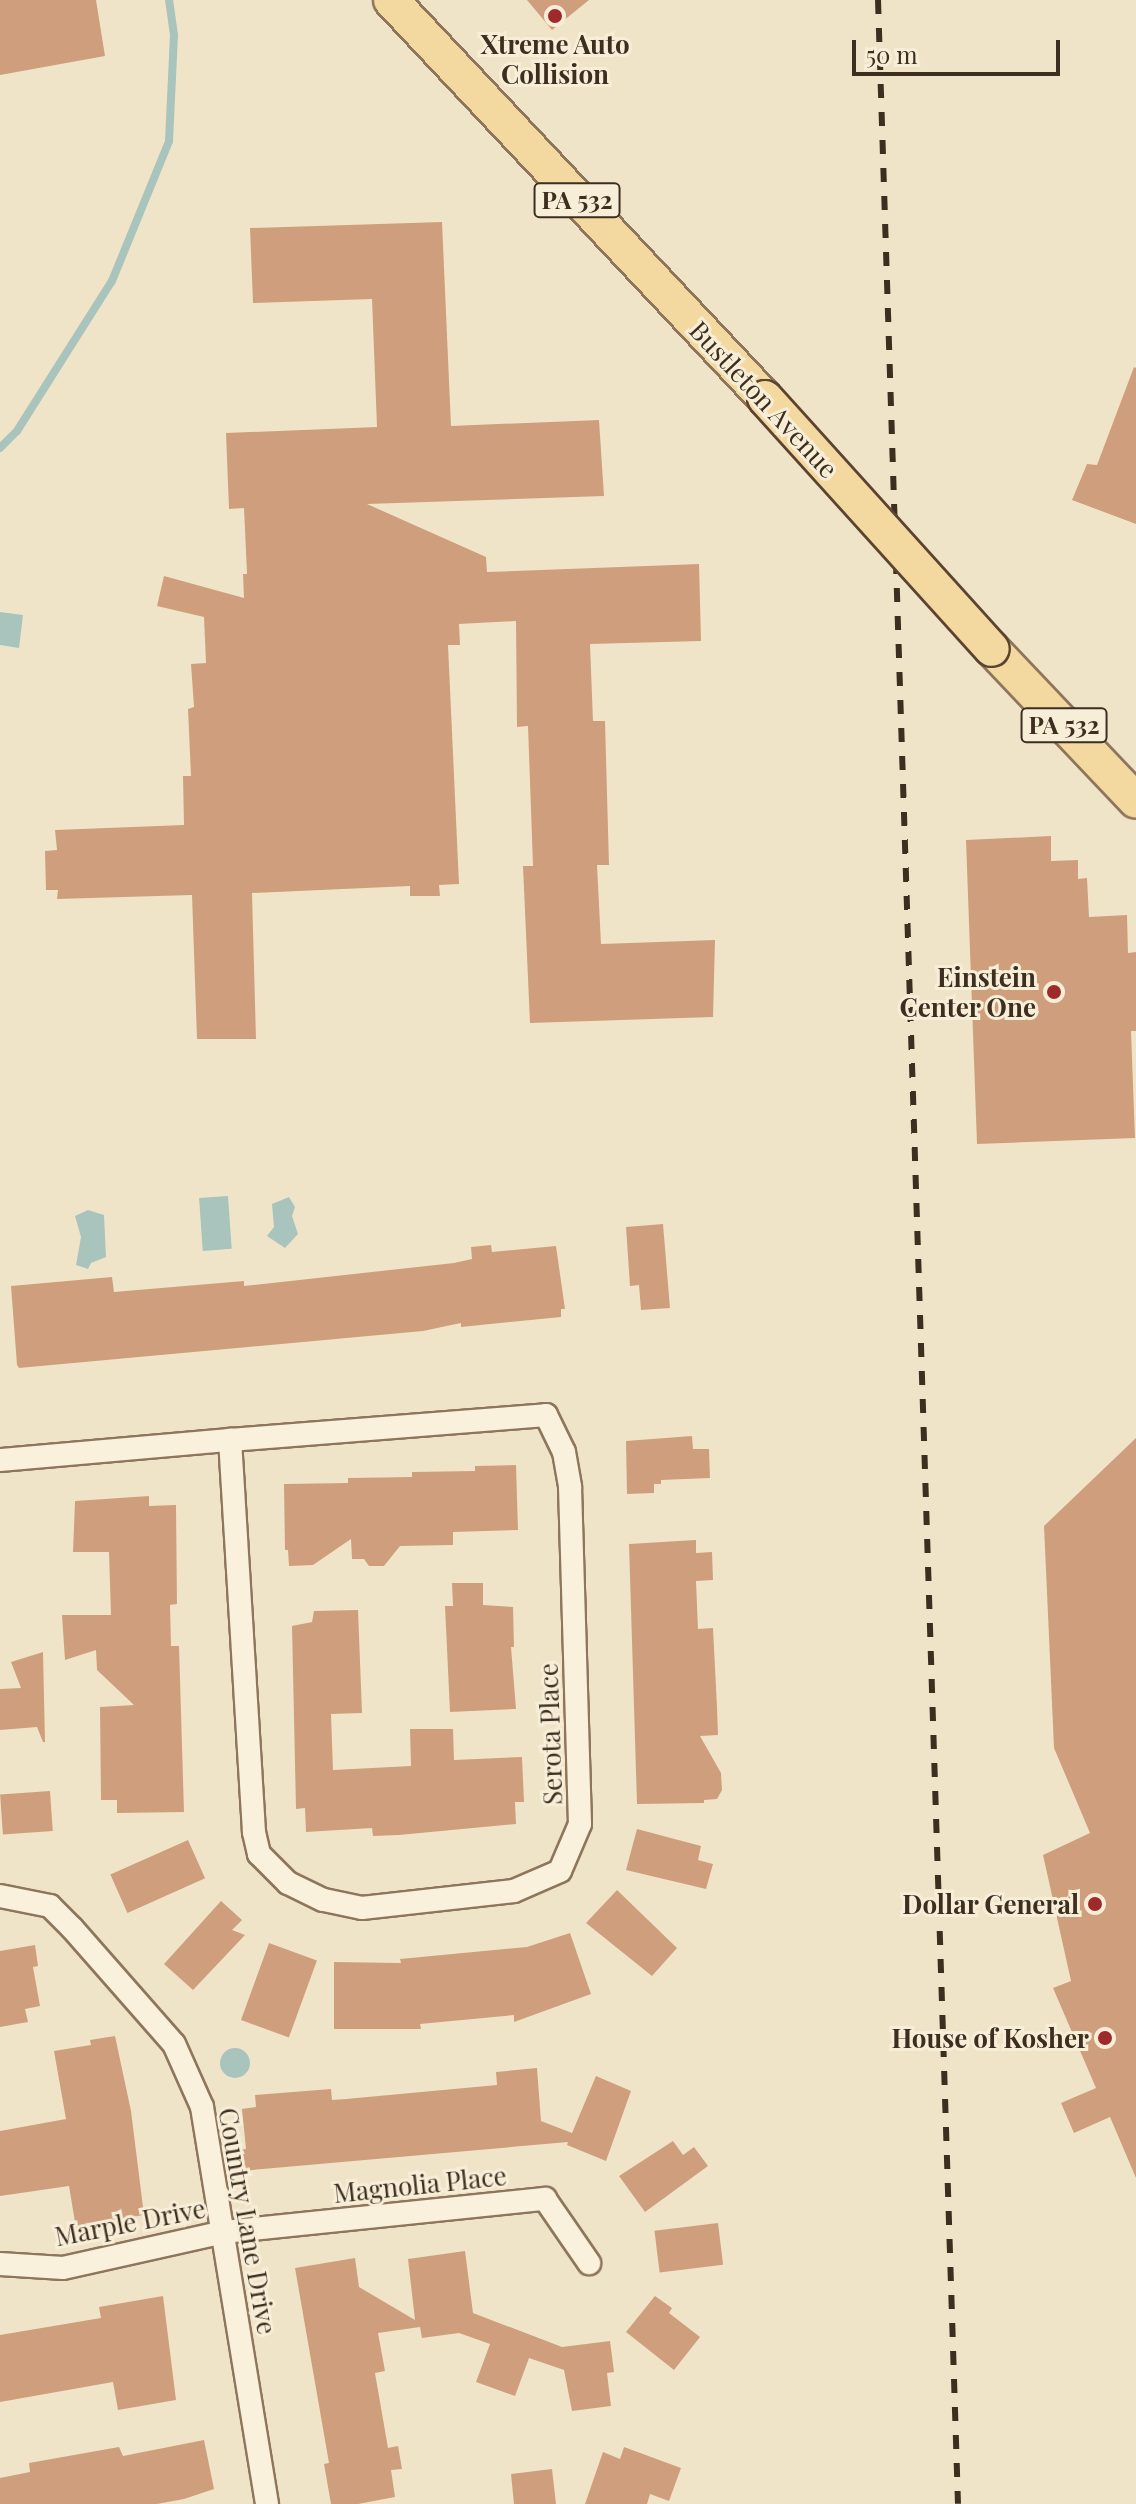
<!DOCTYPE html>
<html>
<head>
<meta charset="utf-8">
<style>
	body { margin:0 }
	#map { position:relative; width:1136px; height:2504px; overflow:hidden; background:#f0e4c8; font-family:"Playfair Display",serif }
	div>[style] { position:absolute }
	.water>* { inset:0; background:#a9c4bc; transform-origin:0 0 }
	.round { border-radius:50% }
	.stream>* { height:8px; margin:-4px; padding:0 4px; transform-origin:4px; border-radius:4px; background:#a9c4bc }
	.building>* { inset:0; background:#cf9f7d; transform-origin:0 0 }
	.roads { filter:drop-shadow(2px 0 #8d765c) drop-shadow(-2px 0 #8d765c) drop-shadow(0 2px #8d765c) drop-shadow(0 -2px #8d765c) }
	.street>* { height:22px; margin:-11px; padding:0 11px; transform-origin:11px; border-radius:11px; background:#faf1dc }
	.primary>* { height:34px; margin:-17px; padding:0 17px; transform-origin:17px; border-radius:17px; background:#f3d9a0 }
	.rail>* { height:6px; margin-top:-3px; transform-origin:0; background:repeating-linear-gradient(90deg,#3d2e20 0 14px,transparent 0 28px) }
	.bridges { filter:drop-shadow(2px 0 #5b4430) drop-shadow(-2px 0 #5b4430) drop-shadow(0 2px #5b4430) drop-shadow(0 -2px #5b4430) }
	.primary-bridge>* { height:34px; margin:-17px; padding:0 17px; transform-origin:17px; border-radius:17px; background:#f3d9a0 }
	.dots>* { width:22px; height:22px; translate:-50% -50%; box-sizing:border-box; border:4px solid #f7eed8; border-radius:50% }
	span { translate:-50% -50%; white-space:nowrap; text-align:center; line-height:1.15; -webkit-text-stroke:6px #f7eed8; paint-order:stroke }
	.shield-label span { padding:2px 6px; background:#f7eed8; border:2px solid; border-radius:6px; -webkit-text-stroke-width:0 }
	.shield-label { font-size:24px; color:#3d2e20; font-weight:700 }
	.poi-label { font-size:26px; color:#3d2e20; font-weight:700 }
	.right { translate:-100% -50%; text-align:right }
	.street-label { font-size:26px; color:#3d2e20 }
	.scale { position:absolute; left:852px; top:40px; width:208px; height:36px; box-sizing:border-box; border:4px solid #3d2e20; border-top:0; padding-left:10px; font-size:24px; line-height:28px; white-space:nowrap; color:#3d2e20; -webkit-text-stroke:6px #f7eed8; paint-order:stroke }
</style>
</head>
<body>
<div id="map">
	<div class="water">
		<i style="clip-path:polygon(0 612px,23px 615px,19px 648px,0 645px)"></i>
		<i style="left:228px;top:1196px;width:53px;height:29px;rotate:86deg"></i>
		<i style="clip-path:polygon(289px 1197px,295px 1207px,292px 1216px,298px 1234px,285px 1248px,267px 1236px,274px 1227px,272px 1204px)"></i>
		<i style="clip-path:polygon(88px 1210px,104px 1215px,106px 1257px,91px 1263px,88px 1269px,76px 1265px,81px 1237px,75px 1216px)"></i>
		<i class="round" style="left:220px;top:2048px;width:30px;height:30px"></i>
	</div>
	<div class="stream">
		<i style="left:0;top:448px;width:24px;rotate:-45deg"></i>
		<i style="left:17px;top:431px;width:178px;rotate:-57.7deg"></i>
		<i style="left:112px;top:281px;width:151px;rotate:-67.8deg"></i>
		<i style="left:169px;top:141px;width:106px;rotate:-87.3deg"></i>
		<i style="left:174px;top:35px;width:35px;rotate:-98deg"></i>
	</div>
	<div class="building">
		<i style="clip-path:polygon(0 0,96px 0,105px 56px,0 75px)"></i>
		<i style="clip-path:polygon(527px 0,589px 0,552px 30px)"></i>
		<i style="clip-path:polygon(442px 222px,451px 426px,599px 420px,604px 496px,367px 504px,486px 557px,487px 572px,699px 564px,701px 641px,590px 644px,593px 721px,605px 721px,609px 865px,597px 865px,601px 944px,715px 940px,713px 1017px,530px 1023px,523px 866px,533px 866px,528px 726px,517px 727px,516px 621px,459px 624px,460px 645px,448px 645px,459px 884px,439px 885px,440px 896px,410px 896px,410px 886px,252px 893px,256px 1039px,197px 1039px,192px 895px,57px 899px,58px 890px,46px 890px,45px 851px,57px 850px,55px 830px,184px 825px,183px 776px,191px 776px,188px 709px,194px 707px,191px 664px,206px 663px,204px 617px,157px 606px,164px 576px,244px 598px,243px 574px,247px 574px,244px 508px,229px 509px,226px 433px,377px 427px,372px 299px,253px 303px,250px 228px)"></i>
		<i style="clip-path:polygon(1134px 367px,1136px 368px,1136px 524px,1072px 500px,1087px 464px,1097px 465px)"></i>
		<i style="clip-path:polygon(1051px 836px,1051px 861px,1078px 860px,1078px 879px,1087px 878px,1089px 917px,1127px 915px,1128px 953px,1136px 952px,1136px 1031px,1131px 1031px,1135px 1138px,977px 1144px,966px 840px)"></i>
		<i style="clip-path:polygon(663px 1224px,670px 1308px,641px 1310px,639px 1285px,630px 1286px,626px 1227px)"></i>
		<i style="clip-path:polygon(491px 1245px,492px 1252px,556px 1246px,565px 1309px,561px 1309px,561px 1317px,461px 1327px,461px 1323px,423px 1331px,19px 1368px,17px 1365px,11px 1286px,112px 1277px,114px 1292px,244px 1281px,244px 1286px,454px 1263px,472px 1259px,471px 1247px)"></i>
		<i style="clip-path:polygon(692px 1436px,693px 1449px,709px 1449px,710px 1478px,661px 1480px,661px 1484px,654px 1484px,654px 1493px,627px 1494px,626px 1441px)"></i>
		<i style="clip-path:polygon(1136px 1438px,1136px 2178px,1110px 2117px,1074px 2133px,1061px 2103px,1096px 2088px,1053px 1988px,1071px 1981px,1043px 1855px,1090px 1833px,1054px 1748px,1044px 1526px)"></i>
		<i style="clip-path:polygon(516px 1465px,518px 1530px,453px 1532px,453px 1545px,400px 1546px,384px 1566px,369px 1566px,364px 1559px,352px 1559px,351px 1539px,313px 1565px,289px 1566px,288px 1550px,285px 1550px,284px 1484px,348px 1483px,348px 1478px,412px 1477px,412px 1472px,475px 1471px,475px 1466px)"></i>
		<i style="clip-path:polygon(149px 1496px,149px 1506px,176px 1505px,177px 1604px,170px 1605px,171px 1646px,179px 1646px,184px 1812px,117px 1813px,117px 1800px,101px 1800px,100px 1707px,134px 1705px,97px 1670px,96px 1650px,65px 1660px,62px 1615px,111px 1615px,109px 1552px,73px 1552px,75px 1501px)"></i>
		<i style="clip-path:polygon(696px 1540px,696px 1553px,712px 1552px,713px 1580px,696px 1581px,698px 1629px,713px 1628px,717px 1707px,718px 1735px,700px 1736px,721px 1773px,722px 1790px,717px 1799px,704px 1800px,704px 1803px,637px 1804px,629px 1544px)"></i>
		<i style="clip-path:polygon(452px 1583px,483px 1583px,483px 1605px,513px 1607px,514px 1647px,511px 1647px,516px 1709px,450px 1712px,445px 1606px,453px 1606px)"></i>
		<i style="clip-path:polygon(358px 1610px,362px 1713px,331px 1714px,333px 1770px,411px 1766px,410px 1729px,453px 1729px,454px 1760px,522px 1757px,524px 1802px,515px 1802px,516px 1824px,399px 1835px,373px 1836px,372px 1828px,306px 1832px,305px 1808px,296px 1809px,292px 1626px,312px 1622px,314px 1611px)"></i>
		<i style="clip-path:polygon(43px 1652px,45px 1742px,43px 1742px,37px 1727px,0 1730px,0 1689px,21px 1688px,11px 1662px)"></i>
		<i style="left:50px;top:1791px;width:40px;height:50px;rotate:86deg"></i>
		<i style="clip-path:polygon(637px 1829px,701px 1846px,698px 1860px,713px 1864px,706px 1889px,626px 1870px)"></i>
		<i style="left:188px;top:1840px;width:42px;height:85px;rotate:66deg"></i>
		<i style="clip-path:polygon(617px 1890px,677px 1948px,652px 1976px,586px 1923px)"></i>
		<i style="clip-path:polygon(221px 1901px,242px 1920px,232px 1930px,245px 1935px,193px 1990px,164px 1964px)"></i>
		<i style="clip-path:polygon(570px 1933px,591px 1994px,514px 2022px,514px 2015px,420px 2024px,421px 2029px,334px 2029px,334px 1962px,401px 1963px,400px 1959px,527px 1947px)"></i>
		<i style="left:269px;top:1943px;width:51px;height:82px;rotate:20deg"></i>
		<i style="clip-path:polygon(35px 1945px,38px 1966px,33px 1967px,40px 2006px,25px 2009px,28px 2022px,0 2027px,0 1951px)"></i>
		<i style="clip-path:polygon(115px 2036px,131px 2111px,144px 2215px,106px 2221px,108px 2229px,77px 2234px,69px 2186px,0 2196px,0 2131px,66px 2119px,54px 2051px,91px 2045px,90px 2040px)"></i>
		<i style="clip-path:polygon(537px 2068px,541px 2121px,572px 2133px,596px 2076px,631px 2091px,606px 2161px,567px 2145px,568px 2142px,241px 2171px,239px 2150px,246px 2149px,242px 2109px,256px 2107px,255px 2095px,331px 2089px,332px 2100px,346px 2099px,497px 2085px,496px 2072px)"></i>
		<i style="clip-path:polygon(673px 2141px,683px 2155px,694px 2147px,708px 2166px,645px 2212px,619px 2176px)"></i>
		<i style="left:718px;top:2223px;width:42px;height:64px;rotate:83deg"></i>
		<i style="clip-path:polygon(465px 2251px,473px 2313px,562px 2347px,610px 2341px,614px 2372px,607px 2373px,611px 2406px,572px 2411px,564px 2370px,529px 2358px,515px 2396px,476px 2382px,490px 2344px,459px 2333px,422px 2338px,420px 2327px,378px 2333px,385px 2371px,375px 2373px,388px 2448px,398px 2446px,402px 2469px,391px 2470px,395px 2497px,358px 2504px,331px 2504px,324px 2464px,329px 2463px,295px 2268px,355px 2258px,359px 2287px,415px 2320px,408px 2259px)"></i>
		<i style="clip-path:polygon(163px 2296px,176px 2400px,118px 2410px,113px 2382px,0 2402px,0 2335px,101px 2318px,99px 2307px)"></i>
		<i style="clip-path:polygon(655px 2296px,672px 2308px,669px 2313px,700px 2337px,674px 2370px,626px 2332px)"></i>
		<i style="clip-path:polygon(204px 2440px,214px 2489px,184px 2499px,157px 2504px,0 2504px,0 2478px,30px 2472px,29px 2463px,119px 2447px,123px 2456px)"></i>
		<i style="clip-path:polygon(624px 2447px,681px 2468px,669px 2501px,650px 2494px,647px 2504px,585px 2504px,603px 2452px,620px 2459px)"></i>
		<i style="clip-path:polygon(552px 2469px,556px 2504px,514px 2504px,511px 2474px)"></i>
	</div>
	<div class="roads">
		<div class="street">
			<i style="left:0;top:1460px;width:231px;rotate:-5deg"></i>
			<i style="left:230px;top:1440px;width:317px;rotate:-4.5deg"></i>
			<i style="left:546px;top:1415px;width:41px;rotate:64.1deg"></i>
			<i style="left:564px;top:1452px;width:36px;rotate:80deg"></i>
			<i style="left:570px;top:1487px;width:337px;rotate:88.3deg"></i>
			<i style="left:580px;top:1824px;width:51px;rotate:113.1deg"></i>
			<i style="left:560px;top:1871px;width:50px;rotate:156.5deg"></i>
			<i style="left:514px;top:1891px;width:153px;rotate:173.6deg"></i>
			<i style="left:362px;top:1908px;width:40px;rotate:-168deg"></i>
			<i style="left:323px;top:1900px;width:39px;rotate:-154deg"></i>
			<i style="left:288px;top:1883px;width:41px;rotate:-135deg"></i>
			<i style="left:259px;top:1854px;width:23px;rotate:-103deg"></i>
			<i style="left:254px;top:1832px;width:393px;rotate:-93.5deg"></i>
			<i style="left:0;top:1896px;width:51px;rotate:11.3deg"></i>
			<i style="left:50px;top:1906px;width:31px;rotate:45deg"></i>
			<i style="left:72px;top:1928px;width:154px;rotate:48.7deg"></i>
			<i style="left:174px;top:2044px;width:69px;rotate:66deg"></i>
			<i style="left:202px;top:2107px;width:402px;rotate:80.7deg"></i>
			<i style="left:0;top:2264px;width:63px;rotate:3.6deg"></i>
			<i style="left:63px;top:2268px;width:165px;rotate:-12.6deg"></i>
			<i style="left:224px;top:2232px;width:323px;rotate:-5.9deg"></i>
			<i style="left:545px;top:2199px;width:78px;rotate:55.5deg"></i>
		</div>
		<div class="primary">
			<i style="left:391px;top:0;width:546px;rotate:46.78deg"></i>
			<i style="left:992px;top:649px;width:209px;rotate:46.5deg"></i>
		</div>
	</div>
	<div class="rail">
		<i style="left:878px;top:0;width:2505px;rotate:88.17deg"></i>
	</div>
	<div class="bridges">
		<div class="primary-bridge">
			<i style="left:765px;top:398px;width:338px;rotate:47.9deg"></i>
		</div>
	</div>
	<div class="dots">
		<i style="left:555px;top:16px;background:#9e2a2b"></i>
		<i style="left:1054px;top:992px;background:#9e2a2b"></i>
		<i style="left:1095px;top:1904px;background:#9e2a2b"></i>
		<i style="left:1105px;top:2038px;background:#9e2a2b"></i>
	</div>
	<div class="shield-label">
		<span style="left:577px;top:200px">PA 532</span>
		<span style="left:1064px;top:725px">PA 532</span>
	</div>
	<div class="poi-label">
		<span style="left:555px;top:59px">Xtreme Auto<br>Collision</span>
		<span class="right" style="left:1036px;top:992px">Einstein<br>Center One</span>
		<span class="right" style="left:1079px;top:1904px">Dollar General</span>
		<span class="right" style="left:1089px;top:2038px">House of Kosher</span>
	</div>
	<div class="street-label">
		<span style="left:764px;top:399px;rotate:47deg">Bustleton Avenue</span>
		<span style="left:550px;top:1734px;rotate:-92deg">Serota Place</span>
		<span style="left:420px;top:2184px;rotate:-6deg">Magnolia Place</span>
		<span style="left:248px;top:2221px;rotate:80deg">Country Lane Drive</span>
		<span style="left:130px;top:2222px;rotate:-11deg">Marple Drive</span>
	</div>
	<div class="scale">50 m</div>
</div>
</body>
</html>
